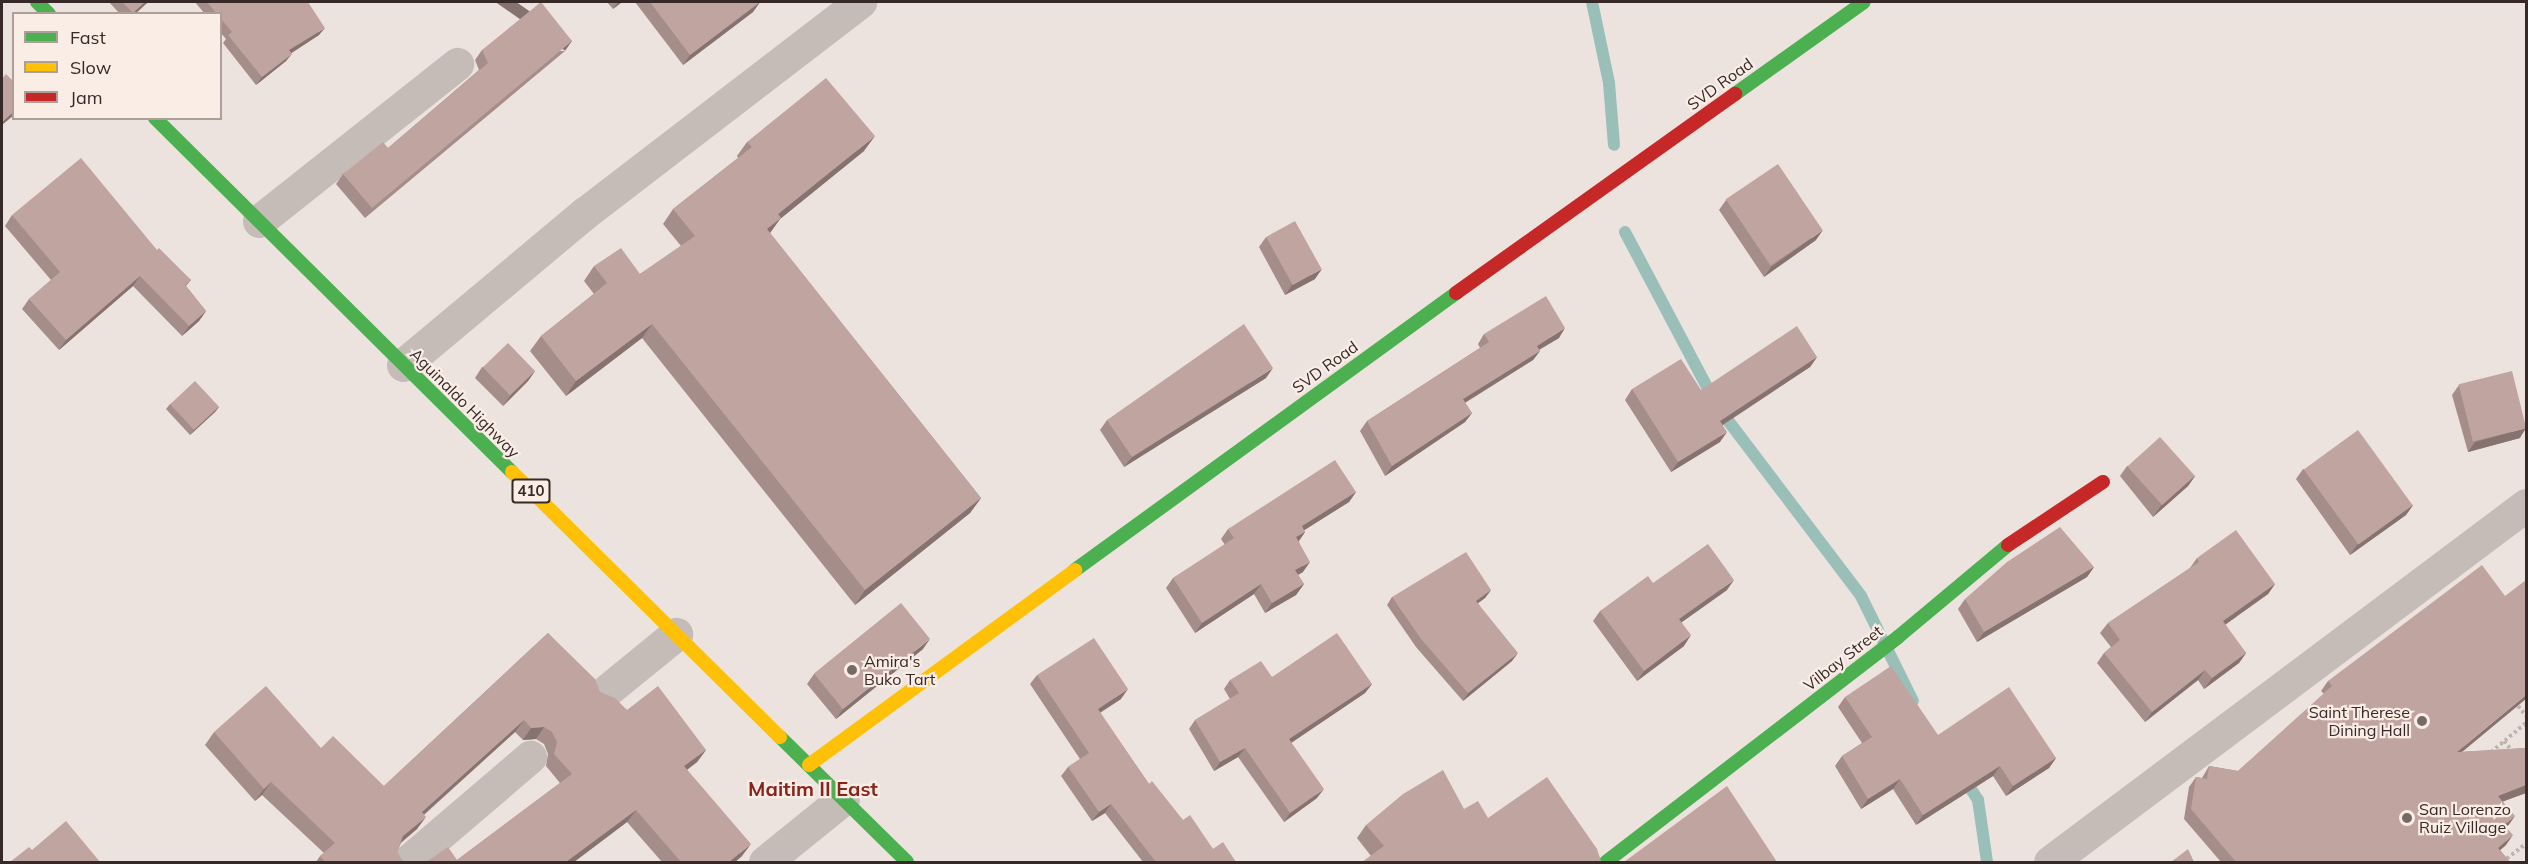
<!DOCTYPE html>
<html>
<head>
<meta charset="utf-8">
<style>
	body { margin:0 }
	#map { position:relative; width:2528px; height:864px; overflow:hidden; background:#ece3df; font-family:Mulish,sans-serif }
	div>[style] { position:absolute }
	.stream>* { height:12px; margin:-6px; padding:0 6px; transform-origin:6px; border-radius:6px; background:#9abfb9 }
	.path>* { height:4px; margin-top:-2px; transform-origin:0; background:repeating-linear-gradient(90deg,#beb4b0 0 3px,transparent 0 6px) }
	.street>* { height:33px; margin:-16.5px; padding:0 16.5px; transform-origin:16.5px; border-radius:16.5px; background:#c5bcb8 }
	.fast>* { height:14px; margin:-7px; padding:0 7px; transform-origin:7px; border-radius:7px; background:#4caf50 }
	.slow>* { height:14px; margin:-7px; padding:0 7px; transform-origin:7px; border-radius:7px; background:#ffc107 }
	.jam>* { height:14px; margin:-7px; padding:0 7px; transform-origin:7px; border-radius:7px; background:#c62828 }
	.wall>* { inset:0; background:#a58d8a }
	.shaded-wall>* { inset:0; background:#867370; transform-origin:0 0 }
	.building>* { inset:0; background:#c0a4a0; transform-origin:0 0 }
	.dots>* { width:16px; height:16px; translate:-50% -50%; box-sizing:border-box; border:3px solid #faede6; border-radius:50% }
	span { translate:-50% -50%; white-space:nowrap; text-align:center; line-height:1.15; -webkit-text-stroke:4.5px #faede6; paint-order:stroke }
	.shield-label span { padding:2px 4px; background:#faede6; border:2px solid; border-radius:4px; -webkit-text-stroke-width:0 }
	.shield-label { font-size:15px; color:#362927; font-weight:700 }
	.street-label { font-size:16px; color:#362927 }
	.poi-label { font-size:16px; color:#362927 }
	.left { translate:0 -50%; text-align:left }
	.right { translate:-100% -50%; text-align:right }
	.quarter-label { font-size:20px; color:#87251d; font-weight:700 }
	.frame { position:absolute; inset:0; border:3px solid #362927; pointer-events:none }
	.legend { position:absolute; left:12px; top:12px; width:210px; height:108px; box-sizing:border-box; background:#faede6; border:2px solid #ac9f9a; margin:0; padding:8px 10px; list-style:none; font-size:18px; color:#362927 }
	.legend li { display:flex; align-items:center; gap:12px; height:30px }
	.legend b { width:30px; border:2px solid #ac9f9a }
</style>
</head>
<body>
<div id="map">
	<div class="stream">
		<i style="left:1592px;top:2px;width:83px;rotate:78.1deg"></i>
		<i style="left:1609px;top:83px;width:62px;rotate:85.4deg"></i>
		<i style="left:1625px;top:232px;width:197px;rotate:62.1deg"></i>
		<i style="left:1717px;top:406px;width:238px;rotate:52.8deg"></i>
		<i style="left:1861px;top:596px;width:117px;rotate:63.7deg"></i>
		<i style="left:1962px;top:776px;width:29px;rotate:56deg"></i>
		<i style="left:1978px;top:800px;width:63px;rotate:81.7deg"></i>
	</div>
	<div class="path">
		<i style="left:2518px;top:706px;width:13px;rotate:51deg"></i>
		<i style="left:2504px;top:741px;width:14px;rotate:51deg"></i>
		<i style="left:2491px;top:752px;width:45px;rotate:-39.6deg"></i>
		<i style="left:2502px;top:862px;width:30px;rotate:-37deg"></i>
	</div>
	<div class="street">
		<i style="left:259px;top:221px;width:253px;rotate:-38.4deg"></i>
		<i style="left:403px;top:365px;width:237px;rotate:-39.9deg"></i>
		<i style="left:585px;top:213px;width:347px;rotate:-37.5deg"></i>
		<i style="left:605px;top:692px;width:92px;rotate:-39.2deg"></i>
		<i style="left:407px;top:862px;width:162px;rotate:-40.5deg"></i>
		<i style="left:765px;top:862px;width:100px;rotate:-38.9deg"></i>
		<i style="left:2050px;top:862px;width:595px;rotate:-36.87deg"></i>
	</div>
	<div class="fast">
		<i style="left:37px;top:2px;width:17px;rotate:45deg"></i>
		<i style="left:1735px;top:94px;width:158px;rotate:-35.5deg"></i>
		<i style="left:155px;top:118px;width:503px;rotate:44.76deg"></i>
		<i style="left:1075px;top:570px;width:471px;rotate:-36deg"></i>
		<i style="left:780px;top:737px;width:178px;rotate:44.5deg"></i>
		<i style="left:1606px;top:862px;width:369px;rotate:-37.6deg"></i>
		<i style="left:1898px;top:637px;width:143px;rotate:-39.9deg"></i>
	</div>
	<div class="slow">
		<i style="left:512px;top:472px;width:377px;rotate:44.7deg"></i>
		<i style="left:809px;top:765px;width:330px;rotate:-36.2deg"></i>
	</div>
	<div class="jam">
		<i style="left:1456px;top:293px;width:343px;rotate:-35.5deg"></i>
		<i style="left:2008px;top:545px;width:114px;rotate:-33.6deg"></i>
	</div>
	<div class="wall">
		<i style="clip-path:polygon(109px 2px,148px 2px,135px 14px,120px 14px)"></i>
		<i style="clip-path:polygon(195px 2px,308px 2px,319px 35px,291px 53px,286px 61px,256px 85px,223px 43px,226px 39px,220px 32px,220px 14px,205px 14px)"></i>
		<i style="clip-path:polygon(607px 2px,622px 2px,613px 9px)"></i>
		<i style="clip-path:polygon(635px 2px,760px 2px,753px 12px,683px 65px)"></i>
		<i style="clip-path:polygon(482px 50px,565px 51px,365px 218px,336px 184px,343px 174px,388px 148px,479px 70px,475px 60px)"></i>
		<i style="clip-path:polygon(747px 142px,864px 151px,780px 219px,770px 233px,981px 498px,970px 513px,855px 605px,642px 338px,566px 396px,530px 351px,541px 336px,594px 294px,584px 281px,594px 266px,640px 274px,681px 246px,663px 224px,673px 209px,738px 158px,737px 156px)"></i>
		<i style="clip-path:polygon(1726px 200px,1816px 240px,1764px 277px,1719px 210px)"></i>
		<i style="clip-path:polygon(12px 215px,157px 250px,191px 280px,186px 286px,206px 311px,199px 321px,182px 336px,133px 286px,59px 350px,22px 309px,29px 299px,51px 280px,5px 226px)"></i>
		<i style="clip-path:polygon(1266px 237px,1315px 279px,1285px 295px,1259px 247px)"></i>
		<i style="clip-path:polygon(1484px 334px,1559px 338px,1539px 350px,1540px 351px,1533px 360px,1465px 403px,1472px 413px,1465px 422px,1385px 476px,1360px 431px,1367px 421px,1480px 348px,1478px 344px)"></i>
		<i style="clip-path:polygon(1817px 357px,1810px 367px,1723px 425px,1720px 442px,1671px 472px,1625px 400px,1632px 389px,1701px 390px)"></i>
		<i style="clip-path:polygon(482px 367px,535px 371px,528px 381px,503px 406px,475px 378px)"></i>
		<i style="clip-path:polygon(1266px 378px,1124px 467px,1100px 430px,1107px 420px)"></i>
		<i style="clip-path:polygon(2459px 385px,2520px 438px,2468px 452px,2452px 395px)"></i>
		<i style="clip-path:polygon(170px 404px,219px 407px,215px 412px,190px 435px,166px 409px)"></i>
		<i style="clip-path:polygon(2127px 466px,2195px 476px,2188px 486px,2153px 517px,2120px 476px)"></i>
		<i style="clip-path:polygon(2303px 469px,2413px 505px,2406px 515px,2350px 555px,2296px 479px)"></i>
		<i style="clip-path:polygon(1356px 492px,1349px 502px,1304px 530px,1305px 532px,1299px 541px,1303px 572px,1298px 575px,1304px 584px,1296px 595px,1265px 613px,1254px 594px,1195px 633px,1166px 588px,1173px 578px,1225px 545px,1221px 539px,1228px 529px)"></i>
		<i style="clip-path:polygon(2197px 558px,2275px 584px,2268px 594px,2225px 625px,2246px 653px,2239px 663px,2204px 689px,2198px 680px,2145px 722px,2097px 663px,2104px 653px,2111px 647px,2100px 633px,2108px 623px,2190px 568px)"></i>
		<i style="clip-path:polygon(2094px 567px,2087px 577px,1977px 642px,1958px 609px,1965px 599px)"></i>
		<i style="clip-path:polygon(1653px 583px,1727px 590px,1682px 622px,1684px 646px,1637px 681px,1593px 621px,1600px 611px)"></i>
		<i style="clip-path:polygon(1491px 590px,1485px 598px,1478px 603px,1512px 661px,1463px 701px,1416px 647px,1387px 605px,1392px 597px)"></i>
		<i style="clip-path:polygon(2505px 596px,2462px 752px,2526px 748px,2526px 793px,2503px 801px,2508px 826px,2506px 828px,2506px 845px,2500px 850px,2510px 862px,2221px 862px,2184px 819px,2189px 787px,2196px 777px,2202px 778px,2209px 766px,2238px 771px,2324px 694px,2321px 691px,2328px 681px)"></i>
		<i style="clip-path:polygon(548px 633px,600px 692px,627px 710px,706px 750px,697px 762px,687px 770px,742px 856px,735px 862px,662px 862px,627px 822px,574px 862px,426px 862px,457px 860px,560px 783px,546px 766px,548px 754px,544px 744px,536px 739px,523px 740px,515px 732px,424px 815px,417px 829px,401px 843px,397px 852px,403px 862px,316px 862px,320px 856px,324px 853px,262px 795px,255px 801px,205px 745px,214px 732px,321px 748px,384px 786px)"></i>
		<i style="clip-path:polygon(923px 649px,836px 719px,807px 684px,814px 674px)"></i>
		<i style="clip-path:polygon(1037px 675px,1121px 699px,1100px 713px,1149px 784px,1183px 820px,1213px 849px,1236px 862px,1143px 862px,1105px 813px,1092px 821px,1061px 776px,1068px 767px,1080px 759px,1030px 684px)"></i>
		<i style="clip-path:polygon(1272px 677px,1372px 684px,1365px 693px,1291px 743px,1317px 798px,1284px 822px,1238px 757px,1214px 771px,1189px 729px,1195px 720px,1230px 699px,1224px 689px,1230px 680px)"></i>
		<i style="clip-path:polygon(1845px 697px,1938px 735px,2056px 758px,2049px 768px,2006px 796px,1993px 776px,1916px 825px,1893px 789px,1861px 809px,1835px 766px,1842px 756px,1862px 743px,1838px 707px)"></i>
		<i style="clip-path:polygon(1464px 809px,1488px 818px,1601px 861px,1371px 856px,1357px 838px,1366px 825px)"></i>
	</div>
	<div class="shaded-wall">
		<i style="clip-path:polygon(145px 2px,148px 2px,135px 14px,132px 14px)"></i>
		<i style="clip-path:polygon(618px 2px,622px 2px,613px 9px)"></i>
		<i style="clip-path:polygon(760px 2px,753px 12px,683px 65px,690px 55px)"></i>
		<i style="clip-path:polygon(325px 28px,319px 35px,284px 58px,289px 50px)"></i>
		<i style="left:572px;top:41px;width:12px;height:261px;rotate:125deg"></i>
		<i style="clip-path:polygon(292px 54px,286px 61px,256px 85px,262px 77px)"></i>
		<i style="clip-path:polygon(14px 111px,14px 115px,2px 125px,2px 122px)"></i>
		<i style="clip-path:polygon(875px 136px,864px 151px,780px 219px,770px 233px,756px 244px,778px 214px)"></i>
		<i style="clip-path:polygon(1823px 230px,1816px 240px,1764px 277px,1771px 267px)"></i>
		<i style="clip-path:polygon(1322px 269px,1315px 279px,1285px 295px,1292px 285px)"></i>
		<i style="clip-path:polygon(140px 276px,133px 286px,59px 350px,66px 340px)"></i>
		<i style="clip-path:polygon(206px 311px,199px 321px,182px 336px,189px 326px)"></i>
		<i style="clip-path:polygon(652px 324px,642px 338px,566px 396px,576px 381px)"></i>
		<i style="clip-path:polygon(1565px 328px,1559px 338px,1530px 355px,1537px 346px)"></i>
		<i style="clip-path:polygon(1540px 351px,1533px 360px,1456px 408px,1463px 399px)"></i>
		<i style="clip-path:polygon(1817px 357px,1810px 367px,1713px 431px,1720px 421px)"></i>
		<i style="clip-path:polygon(1273px 368px,1266px 378px,1124px 467px,1132px 457px)"></i>
		<i style="clip-path:polygon(535px 371px,528px 381px,503px 406px,510px 396px)"></i>
		<i style="clip-path:polygon(219px 407px,215px 412px,190px 435px,194px 430px)"></i>
		<i style="clip-path:polygon(1472px 413px,1465px 422px,1385px 476px,1392px 466px)"></i>
		<i style="clip-path:polygon(2526px 428px,2520px 438px,2468px 452px,2475px 442px)"></i>
		<i style="clip-path:polygon(1727px 432px,1720px 442px,1671px 472px,1678px 462px)"></i>
		<i style="clip-path:polygon(2195px 476px,2188px 486px,2153px 517px,2160px 507px)"></i>
		<i style="clip-path:polygon(1356px 492px,1349px 502px,1295px 536px,1302px 526px)"></i>
		<i style="clip-path:polygon(981px 498px,970px 513px,855px 605px,865px 590px)"></i>
		<i style="clip-path:polygon(2413px 505px,2406px 515px,2350px 555px,2357px 545px)"></i>
		<i style="clip-path:polygon(1305px 532px,1298px 542px,1296px 537px)"></i>
		<i style="clip-path:polygon(1310px 562px,1303px 572px,1288px 580px,1295px 570px)"></i>
		<i style="clip-path:polygon(2094px 567px,2087px 577px,1977px 642px,1984px 632px)"></i>
		<i style="clip-path:polygon(1734px 580px,1727px 590px,1672px 629px,1679px 619px)"></i>
		<i style="clip-path:polygon(1261px 584px,1254px 594px,1195px 633px,1202px 623px)"></i>
		<i style="clip-path:polygon(1304px 584px,1296px 595px,1265px 613px,1272px 603px)"></i>
		<i style="clip-path:polygon(2275px 584px,2268px 594px,2216px 631px,2223px 621px)"></i>
		<i style="clip-path:polygon(1491px 590px,1485px 598px,1470px 609px,1476px 601px)"></i>
		<i style="clip-path:polygon(1691px 635px,1684px 646px,1637px 681px,1644px 671px)"></i>
		<i style="clip-path:polygon(930px 639px,923px 649px,836px 719px,843px 709px)"></i>
		<i style="clip-path:polygon(1518px 653px,1512px 661px,1463px 701px,1468px 693px)"></i>
		<i style="clip-path:polygon(2246px 653px,2239px 663px,2204px 689px,2212px 678px)"></i>
		<i style="clip-path:polygon(2205px 670px,2198px 680px,2145px 722px,2152px 712px)"></i>
		<i style="clip-path:polygon(1372px 684px,1365px 693px,1282px 749px,1289px 739px)"></i>
		<i style="clip-path:polygon(1128px 689px,1121px 699px,1091px 718px,1098px 709px)"></i>
		<i style="clip-path:polygon(2526px 695px,2526px 699px,2450px 762px,2457px 752px)"></i>
		<i style="clip-path:polygon(524px 720px,515px 732px,413px 824px,422px 812px)"></i>
		<i style="clip-path:polygon(544px 727px,536px 739px,523px 740px,531px 728px)"></i>
		<i style="clip-path:polygon(1245px 748px,1238px 757px,1214px 771px,1220px 762px)"></i>
		<i style="clip-path:polygon(706px 750px,697px 762px,676px 778px,684px 766px)"></i>
		<i style="clip-path:polygon(2056px 758px,2049px 768px,2006px 796px,2013px 786px)"></i>
		<i style="clip-path:polygon(2000px 766px,1993px 776px,1916px 825px,1923px 815px)"></i>
		<i style="clip-path:polygon(1900px 779px,1893px 789px,1861px 809px,1868px 799px)"></i>
		<i style="clip-path:polygon(271px 782px,262px 795px,255px 801px,264px 789px)"></i>
		<i style="clip-path:polygon(2526px 785px,2526px 793px,2491px 806px,2498px 796px)"></i>
		<i style="clip-path:polygon(1324px 789px,1317px 798px,1284px 822px,1290px 813px)"></i>
		<i style="clip-path:polygon(1111px 804px,1105px 813px,1092px 821px,1099px 812px)"></i>
		<i style="clip-path:polygon(636px 810px,627px 822px,574px 862px,566px 862px)"></i>
		<i style="clip-path:polygon(2515px 816px,2508px 826px,2497px 835px,2504px 825px)"></i>
		<i style="clip-path:polygon(426px 817px,417px 829px,394px 848px,403px 836px)"></i>
		<i style="clip-path:polygon(2513px 835px,2506px 845px,2491px 858px,2498px 848px)"></i>
		<i style="clip-path:polygon(751px 844px,742px 856px,735px 862px,729px 862px)"></i>
	</div>
	<div class="building">
		<i style="clip-path:polygon(122px 2px,145px 2px,133px 13px)"></i>
		<i style="clip-path:polygon(207px 2px,308px 2px,325px 28px,289px 50px,292px 54px,262px 77px,228px 35px,232px 32px,220px 18px,220px 14px,217px 14px)"></i>
		<i style="clip-path:polygon(541px 2px,572px 41px,372px 208px,343px 174px,383px 142px,388px 148px,488px 63px,482px 50px)"></i>
		<i style="clip-path:polygon(650px 2px,760px 2px,690px 55px)"></i>
		<i style="clip-path:polygon(6px 74px,14px 82px,14px 111px,2px 122px,2px 79px)"></i>
		<i style="clip-path:polygon(826px 78px,875px 136px,778px 214px,781px 218px,767px 229px,981px 498px,865px 590px,652px 324px,576px 381px,541px 336px,607px 283px,594px 266px,621px 248px,640px 274px,695px 236px,673px 209px,752px 147px,747px 142px)"></i>
		<i style="clip-path:polygon(81px 158px,157px 250px,159px 248px,191px 280px,185px 285px,206px 311px,189px 326px,140px 276px,66px 340px,29px 299px,60px 272px,12px 215px)"></i>
		<i style="left:1778px;top:164px;width:80px;height:63px;rotate:56deg"></i>
		<i style="left:1295px;top:221px;width:55px;height:33px;rotate:61deg"></i>
		<i style="clip-path:polygon(1546px 296px,1565px 328px,1537px 346px,1540px 351px,1463px 399px,1472px 413px,1392px 466px,1367px 421px,1489px 342px,1484px 334px)"></i>
		<i style="clip-path:polygon(1244px 324px,1273px 368px,1132px 457px,1107px 420px)"></i>
		<i style="clip-path:polygon(1797px 326px,1817px 357px,1720px 421px,1727px 432px,1678px 462px,1632px 389px,1681px 359px,1701px 390px)"></i>
		<i style="left:508px;top:343px;width:39px;height:35px;rotate:46deg"></i>
		<i style="left:2512px;top:371px;width:59px;height:55px;rotate:76deg"></i>
		<i style="left:195px;top:381px;width:35px;height:34px;rotate:47deg"></i>
		<i style="left:2358px;top:430px;width:93px;height:67px;rotate:54deg"></i>
		<i style="left:2160px;top:437px;width:52px;height:44px;rotate:48deg"></i>
		<i style="clip-path:polygon(1335px 460px,1356px 492px,1302px 526px,1305px 532px,1296px 537px,1310px 562px,1295px 570px,1304px 584px,1272px 603px,1261px 584px,1202px 623px,1173px 578px,1234px 538px,1228px 529px)"></i>
		<i style="clip-path:polygon(2060px 527px,2094px 567px,1984px 632px,1965px 599px,2007px 562px)"></i>
		<i style="clip-path:polygon(2236px 530px,2275px 584px,2223px 621px,2246px 653px,2212px 678px,2205px 670px,2152px 712px,2104px 653px,2120px 640px,2108px 623px,2199px 562px,2197px 558px)"></i>
		<i style="clip-path:polygon(1708px 544px,1734px 580px,1679px 619px,1691px 635px,1644px 671px,1600px 611px,1648px 576px,1653px 583px)"></i>
		<i style="clip-path:polygon(1466px 552px,1491px 590px,1476px 601px,1518px 653px,1468px 693px,1421px 639px,1392px 597px)"></i>
		<i style="clip-path:polygon(2482px 565px,2505px 596px,2526px 580px,2526px 695px,2457px 752px,2526px 748px,2526px 785px,2498px 796px,2515px 816px,2504px 825px,2513px 835px,2498px 848px,2510px 862px,2236px 862px,2191px 809px,2196px 777px,2207px 779px,2209px 766px,2238px 771px,2332px 686px,2328px 681px)"></i>
		<i style="left:901px;top:603px;width:46px;height:112px;rotate:51deg"></i>
		<i style="clip-path:polygon(548px 633px,595px 679px,600px 692px,615px 698px,627px 710px,658px 686px,706px 750px,684px 766px,751px 844px,729px 862px,681px 862px,636px 810px,566px 862px,426px 862px,448px 847px,457px 860px,572px 774px,554px 754px,557px 742px,552px 732px,544px 727px,531px 728px,524px 720px,422px 812px,426px 817px,403px 836px,397px 852px,403px 862px,325px 862px,320px 856px,335px 843px,271px 782px,264px 789px,214px 732px,266px 686px,321px 748px,333px 736px,384px 786px)"></i>
		<i style="clip-path:polygon(1337px 633px,1372px 684px,1289px 739px,1324px 789px,1290px 813px,1245px 748px,1220px 762px,1195px 720px,1239px 693px,1230px 680px,1261px 661px,1272px 677px)"></i>
		<i style="clip-path:polygon(1094px 638px,1128px 689px,1098px 709px,1149px 784px,1152px 781px,1183px 820px,1190px 815px,1213px 849px,1223px 842px,1236px 862px,1156px 862px,1111px 804px,1099px 812px,1068px 767px,1089px 753px,1037px 675px)"></i>
		<i style="clip-path:polygon(1891px 666px,1938px 735px,2009px 687px,2056px 758px,2013px 786px,2000px 766px,1923px 815px,1900px 779px,1868px 799px,1842px 756px,1872px 737px,1845px 697px)"></i>
		<i style="clip-path:polygon(1443px 770px,1464px 809px,1478px 801px,1488px 818px,1547px 777px,1597px 849px,1601px 861px,1605px 862px,1362px 862px,1384px 846px,1366px 825px,1403px 794px)"></i>
		<i style="clip-path:polygon(1727px 786px,1777px 862px,1624px 862px)"></i>
		<i style="clip-path:polygon(66px 821px,100px 862px,10px 862px,29px 847px,32px 850px)"></i>
		<i style="clip-path:polygon(2188px 849px,2194px 862px,2171px 862px)"></i>
	</div>
	<div class="dots">
		<i style="left:852px;top:670px;background:#766a67"></i>
		<i style="left:2422px;top:721px;background:#766a67"></i>
		<i style="left:2407px;top:818px;background:#766a67"></i>
	</div>
	<div class="shield-label">
		<span style="left:531px;top:491px">410</span>
	</div>
	<div class="street-label">
		<span style="left:1720px;top:84px;rotate:-36deg">SVD Road</span>
		<span style="left:1325px;top:367px;rotate:-36deg">SVD Road</span>
		<span style="left:465px;top:403px;rotate:45deg">Aguinaldo Highway</span>
		<span style="left:1843px;top:658px;rotate:-38deg">Vilbay Street</span>
	</div>
	<div class="poi-label">
		<span class="left" style="left:864px;top:670px">Amira's<br>Buko Tart</span>
		<span class="right" style="left:2410px;top:721px">Saint Therese<br>Dining Hall</span>
		<span class="left" style="left:2419px;top:818px">San Lorenzo<br>Ruiz Village</span>
	</div>
	<div class="quarter-label">
		<span style="left:813px;top:788px">Maitim II East</span>
	</div>
	<div class="frame"></div>
	<ul class="legend">
	<li><b style="height:8px;background:#4caf50"></b>Fast</li>
	<li><b style="height:8px;background:#ffc107"></b>Slow</li>
	<li><b style="height:8px;background:#c62828"></b>Jam</li>
	</ul>
</div>
</body>
</html>
